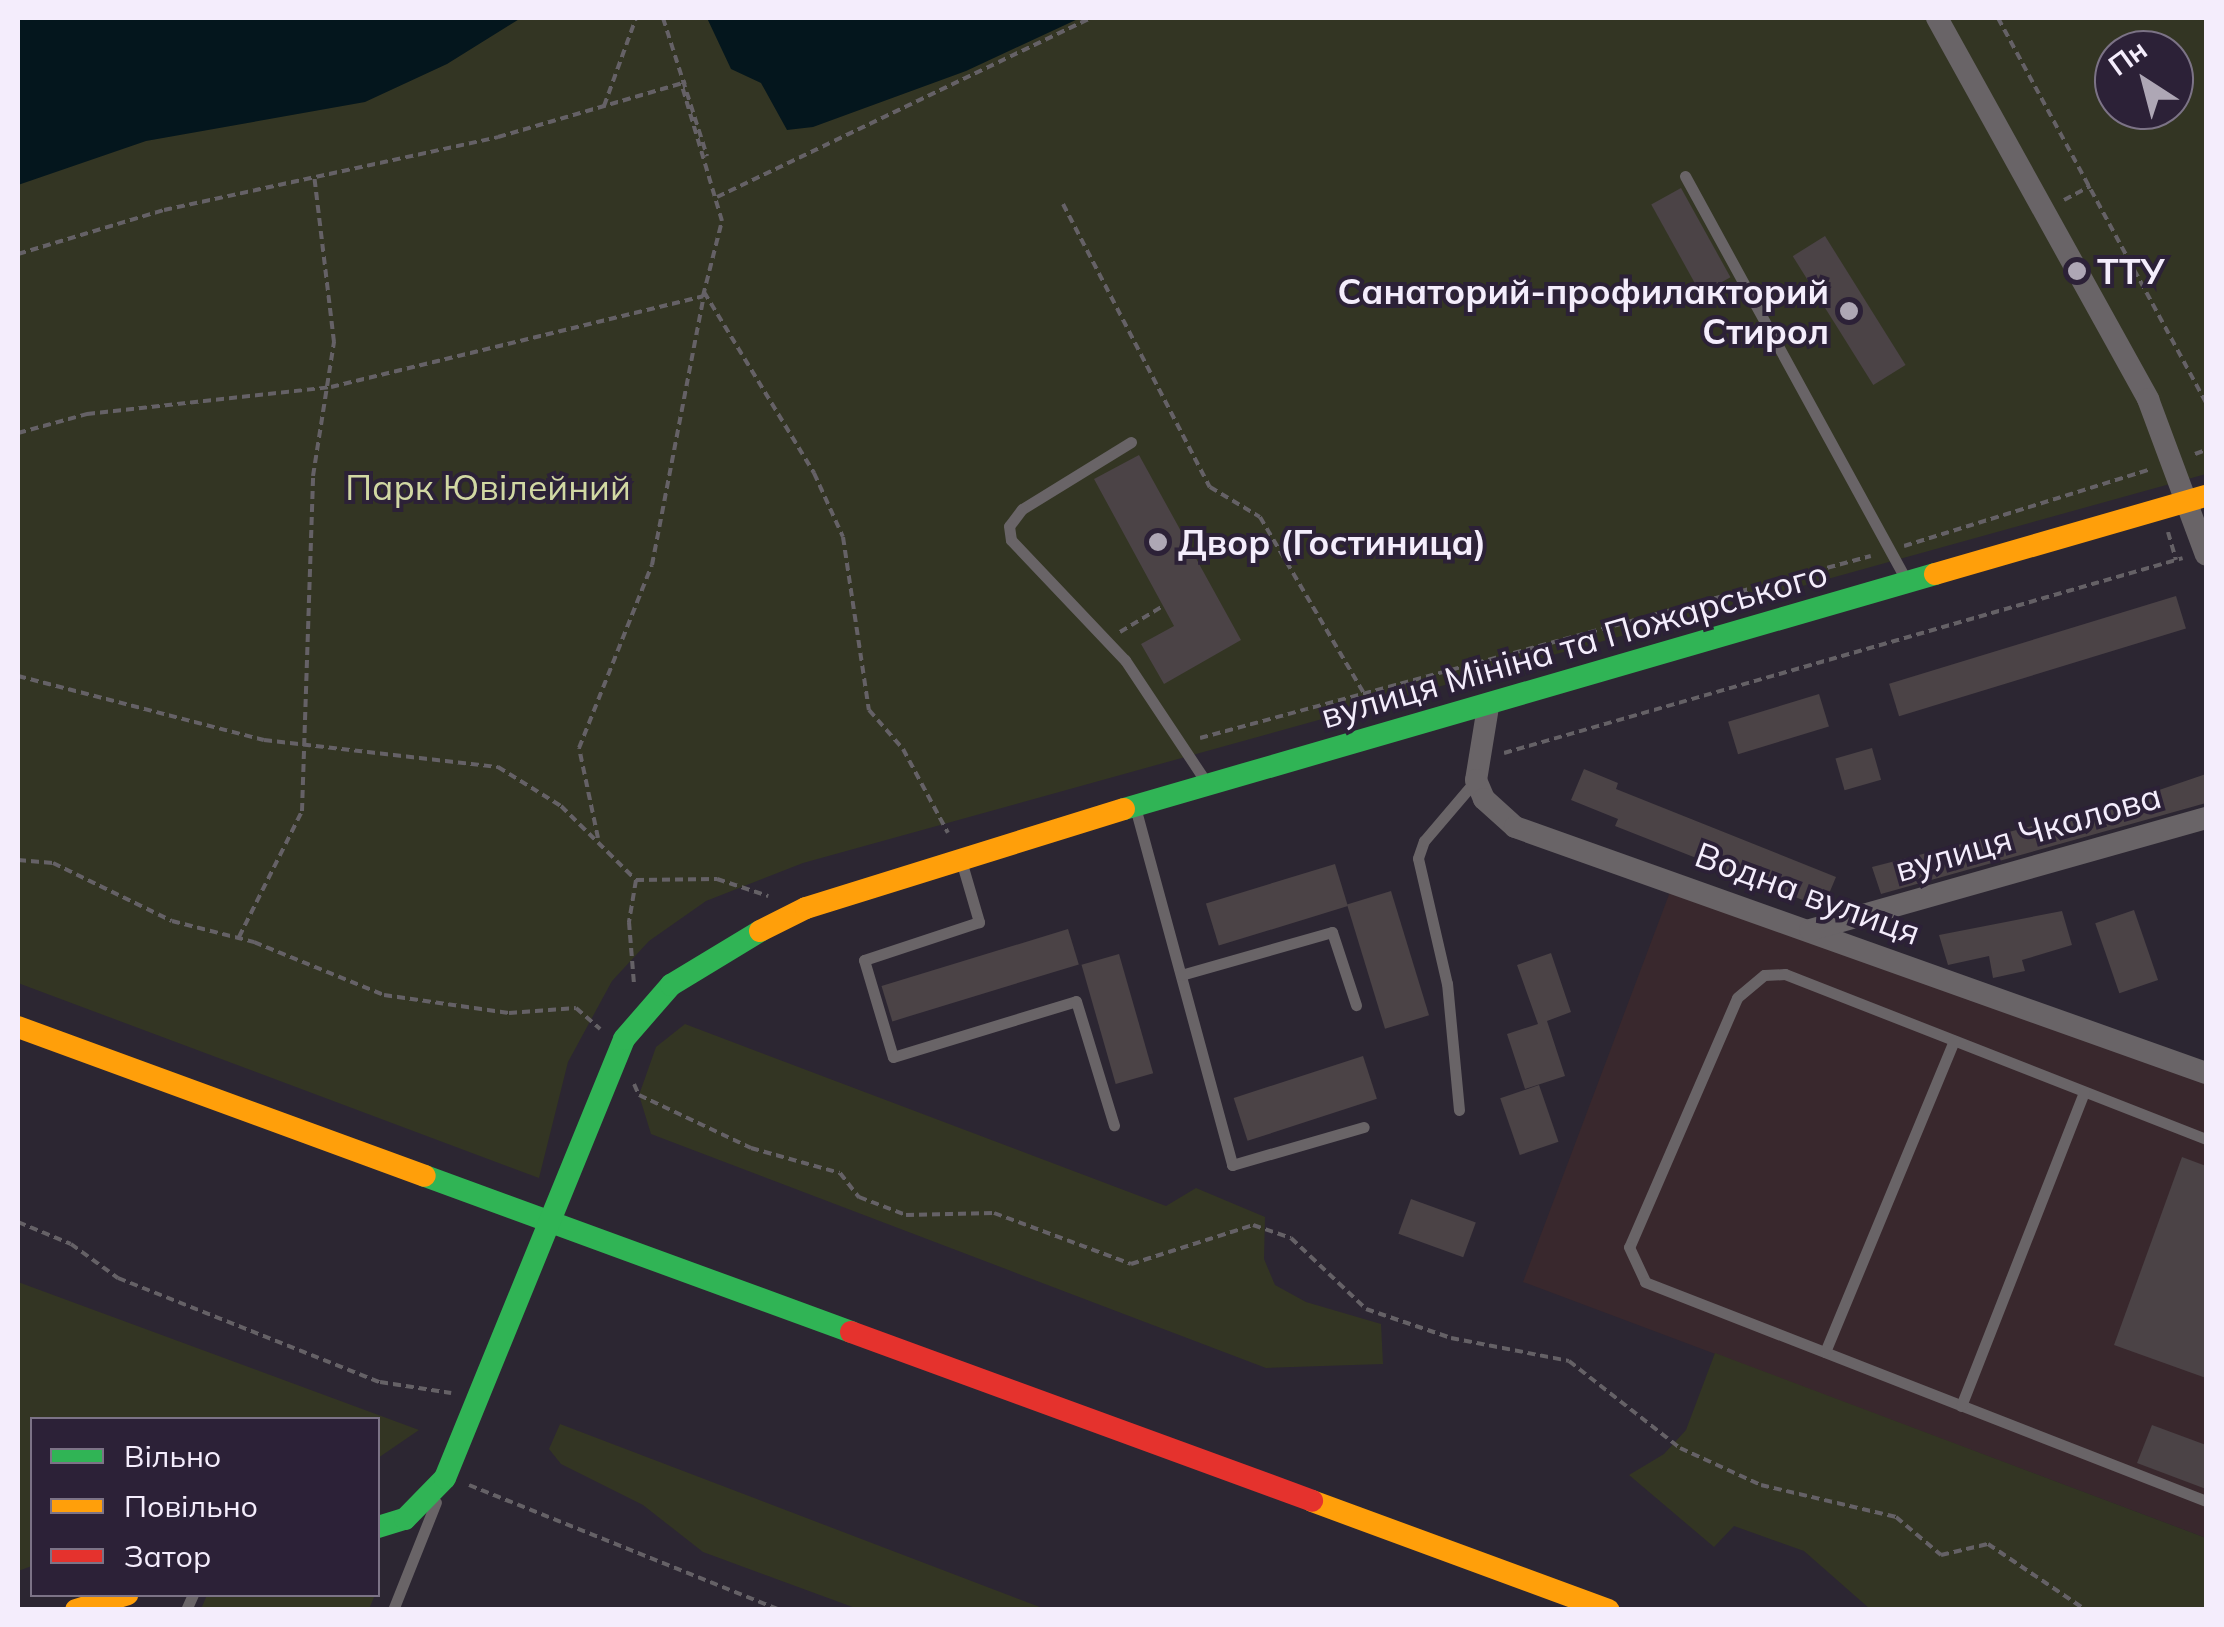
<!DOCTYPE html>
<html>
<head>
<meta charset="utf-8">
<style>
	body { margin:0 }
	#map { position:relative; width:2224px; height:1627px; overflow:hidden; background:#2c2632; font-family:Mulish,sans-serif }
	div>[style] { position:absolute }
	.industrial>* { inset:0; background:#39282d }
	.green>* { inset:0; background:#333523 }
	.water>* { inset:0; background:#04161d }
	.building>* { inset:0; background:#4b4346; transform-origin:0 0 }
	.path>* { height:4px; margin-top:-2px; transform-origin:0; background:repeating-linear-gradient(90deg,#656166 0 8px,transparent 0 13px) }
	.lane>* { height:11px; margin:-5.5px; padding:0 5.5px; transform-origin:5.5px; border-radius:5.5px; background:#696467 }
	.street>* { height:22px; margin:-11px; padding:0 11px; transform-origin:11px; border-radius:11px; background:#696467 }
	.fast>* { height:22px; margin:-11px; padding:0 11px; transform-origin:11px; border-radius:11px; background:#30b455 }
	.slow>* { height:22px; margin:-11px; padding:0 11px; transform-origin:11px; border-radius:11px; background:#ff9f0a }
	.jam>* { height:22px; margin:-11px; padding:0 11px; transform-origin:11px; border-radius:11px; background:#e5322d }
	.dots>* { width:28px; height:28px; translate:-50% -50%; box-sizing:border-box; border:5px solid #2c2137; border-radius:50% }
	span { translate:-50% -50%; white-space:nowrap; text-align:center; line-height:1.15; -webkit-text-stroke:8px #2c2137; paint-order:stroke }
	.poi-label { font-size:35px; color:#f4edfc; font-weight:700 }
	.left { translate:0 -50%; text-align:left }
	.right { translate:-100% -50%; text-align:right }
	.park-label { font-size:35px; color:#d1d8a3 }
	.street-label { font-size:35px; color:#f4edfc }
	.frame { position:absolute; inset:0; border:20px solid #f4edfc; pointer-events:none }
	.legend { position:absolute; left:30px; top:1417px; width:350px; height:180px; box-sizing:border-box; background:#2c2137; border:2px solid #7c7386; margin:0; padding:12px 18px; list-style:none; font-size:30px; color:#f4edfc }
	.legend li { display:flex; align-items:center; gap:20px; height:50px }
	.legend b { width:50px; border:2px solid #7c7386 }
	.north { position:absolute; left:2094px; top:30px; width:100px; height:100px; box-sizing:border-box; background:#2c2137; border:2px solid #7c7386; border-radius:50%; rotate:324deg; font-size:28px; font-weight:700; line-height:40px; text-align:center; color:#f4edfc }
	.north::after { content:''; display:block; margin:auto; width:35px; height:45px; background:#aea7b5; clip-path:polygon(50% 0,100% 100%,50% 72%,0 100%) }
</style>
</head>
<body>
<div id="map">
	<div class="industrial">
		<i style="clip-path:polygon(1673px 884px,2206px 1083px,2206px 1538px,1523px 1282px)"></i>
	</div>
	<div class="green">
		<i style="clip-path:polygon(evenodd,18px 18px,2206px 18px,2206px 474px,803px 863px,706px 901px,649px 941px,612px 981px,568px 1062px,539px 1178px,18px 983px,18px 18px,2114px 50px,2174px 50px,2174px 110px,2114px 110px,2114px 50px)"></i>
		<i style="clip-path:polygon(685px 1024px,1166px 1206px,1196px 1188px,1265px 1217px,1264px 1259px,1275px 1285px,1306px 1302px,1381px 1324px,1383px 1364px,1266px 1368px,651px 1134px,639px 1095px,656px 1047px)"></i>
		<i style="clip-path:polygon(18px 1282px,419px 1430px,378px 1458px,378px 1420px,32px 1420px,32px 1566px,18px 1571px)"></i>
		<i style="clip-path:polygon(1715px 1353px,2206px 1538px,2206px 1609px,1870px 1609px,1804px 1551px,1734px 1526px,1714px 1547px,1629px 1475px,1664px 1454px,1686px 1430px)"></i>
		<i style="clip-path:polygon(560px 1424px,1045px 1609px,858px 1609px,703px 1552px,643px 1505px,561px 1464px,549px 1449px)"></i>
		<i style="clip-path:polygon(207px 1595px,207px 1594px,375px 1595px,369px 1609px,201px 1609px)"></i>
	</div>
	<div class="water">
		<i style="clip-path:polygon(18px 18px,521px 18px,447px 64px,365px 102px,146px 141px,18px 185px)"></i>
		<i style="clip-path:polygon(707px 18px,1080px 18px,966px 71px,813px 127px,787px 130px,761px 83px,731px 69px)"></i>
	</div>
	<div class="building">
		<i style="left:1681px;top:188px;width:102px;height:34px;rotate:61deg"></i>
		<i style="left:1825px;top:236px;width:152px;height:38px;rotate:58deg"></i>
		<i style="clip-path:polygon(1139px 455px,1241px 640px,1164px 684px,1141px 644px,1174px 626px,1094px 479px)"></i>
		<i style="left:2176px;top:596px;width:34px;height:300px;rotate:73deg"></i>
		<i style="left:1819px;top:694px;width:34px;height:95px;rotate:73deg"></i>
		<i style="left:1872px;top:748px;width:33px;height:38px;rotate:74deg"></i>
		<i style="clip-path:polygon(1584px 769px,1618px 783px,1616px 789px,1836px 877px,1823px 908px,1615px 826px,1618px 819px,1571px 800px)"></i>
		<i style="clip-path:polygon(2206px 774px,2206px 803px,1881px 894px,1872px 867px,2118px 804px)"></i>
		<i style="left:1335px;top:864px;width:44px;height:135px;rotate:73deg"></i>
		<i style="left:1391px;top:891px;width:130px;height:46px;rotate:73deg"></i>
		<i style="left:2134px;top:910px;width:74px;height:41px;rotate:71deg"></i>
		<i style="clip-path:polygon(2062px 911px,2072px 945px,2022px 960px,2025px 971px,1993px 978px,1989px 956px,1948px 965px,1939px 935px)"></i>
		<i style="left:1068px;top:929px;width:37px;height:195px;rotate:73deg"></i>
		<i style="clip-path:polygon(1551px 953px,1571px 1012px,1547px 1021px,1565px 1076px,1525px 1089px,1507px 1034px,1538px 1024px,1517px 965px)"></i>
		<i style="left:1119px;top:954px;width:124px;height:39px;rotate:74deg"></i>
		<i style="left:1363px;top:1056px;width:45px;height:136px;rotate:72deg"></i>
		<i style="left:1539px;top:1085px;width:60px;height:41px;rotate:71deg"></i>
		<i style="clip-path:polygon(2182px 1157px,2206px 1166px,2206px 1378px,2114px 1345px)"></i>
		<i style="left:1411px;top:1199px;width:69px;height:37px;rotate:20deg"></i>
		<i style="clip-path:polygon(2152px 1425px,2206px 1445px,2206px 1489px,2137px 1463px)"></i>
	</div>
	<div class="path">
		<i style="left:663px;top:18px;width:145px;rotate:72.3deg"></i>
		<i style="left:1998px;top:18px;width:437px;rotate:61.6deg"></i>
		<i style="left:604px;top:106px;width:94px;rotate:-70deg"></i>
		<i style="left:717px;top:197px;width:414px;rotate:-25.6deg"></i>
		<i style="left:2064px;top:200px;width:30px;rotate:-28deg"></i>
		<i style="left:1063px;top:204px;width:319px;rotate:62.6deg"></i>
		<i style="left:1210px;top:487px;width:58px;rotate:31deg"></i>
		<i style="left:1260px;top:517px;width:207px;rotate:59.5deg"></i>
		<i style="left:18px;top:254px;width:152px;rotate:-16.8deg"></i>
		<i style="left:164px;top:210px;width:342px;rotate:-12.3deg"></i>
		<i style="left:498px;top:137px;width:196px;rotate:-16.3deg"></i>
		<i style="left:704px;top:292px;width:212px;rotate:58.7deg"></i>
		<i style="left:814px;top:473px;width:70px;rotate:65.6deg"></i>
		<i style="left:843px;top:537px;width:175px;rotate:81.5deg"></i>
		<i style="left:869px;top:710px;width:52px;rotate:48.9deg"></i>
		<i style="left:903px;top:749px;width:95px;rotate:61.8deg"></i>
		<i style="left:18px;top:433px;width:72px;rotate:-15.4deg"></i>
		<i style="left:87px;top:414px;width:245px;rotate:-6.3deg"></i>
		<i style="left:331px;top:387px;width:383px;rotate:-13.7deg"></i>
		<i style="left:703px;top:296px;width:77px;rotate:-75.8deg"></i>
		<i style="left:722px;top:221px;width:144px;rotate:-106.5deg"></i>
		<i style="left:2195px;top:454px;width:12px;rotate:-20deg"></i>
		<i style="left:2168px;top:532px;width:29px;rotate:74deg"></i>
		<i style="left:1904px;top:546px;width:256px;rotate:-17.3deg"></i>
		<i style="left:1120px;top:632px;width:50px;rotate:-31.2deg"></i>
		<i style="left:18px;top:676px;width:254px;rotate:14.6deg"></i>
		<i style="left:264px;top:740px;width:236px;rotate:6.6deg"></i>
		<i style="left:498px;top:767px;width:74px;rotate:31.8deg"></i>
		<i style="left:561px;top:806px;width:105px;rotate:44.6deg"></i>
		<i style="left:636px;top:880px;width:43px;rotate:99.5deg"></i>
		<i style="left:629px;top:922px;width:62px;rotate:85.4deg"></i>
		<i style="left:1200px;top:738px;width:695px;rotate:-15.18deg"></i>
		<i style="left:1504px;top:753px;width:706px;rotate:-16.02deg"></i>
		<i style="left:598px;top:838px;width:92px;rotate:-101.9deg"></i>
		<i style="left:579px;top:748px;width:197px;rotate:-68.3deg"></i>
		<i style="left:652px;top:565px;width:276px;rotate:-79.1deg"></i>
		<i style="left:18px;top:860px;width:35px;rotate:5deg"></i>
		<i style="left:53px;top:863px;width:132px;rotate:26deg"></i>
		<i style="left:172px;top:921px;width:85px;rotate:14.4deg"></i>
		<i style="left:254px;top:942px;width:140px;rotate:22.2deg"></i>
		<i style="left:384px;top:995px;width:126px;rotate:8.2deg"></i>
		<i style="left:509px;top:1013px;width:67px;rotate:-4.3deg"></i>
		<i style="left:576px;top:1008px;width:32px;rotate:41deg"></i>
		<i style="left:636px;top:880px;width:81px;rotate:-0.7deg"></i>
		<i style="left:717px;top:879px;width:54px;rotate:18.4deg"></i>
		<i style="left:239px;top:937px;width:141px;rotate:-63.4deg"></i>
		<i style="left:302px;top:811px;width:335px;rotate:-88.1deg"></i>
		<i style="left:313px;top:476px;width:136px;rotate:-81.1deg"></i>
		<i style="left:334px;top:342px;width:168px;rotate:-96.8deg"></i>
		<i style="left:634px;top:1084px;width:12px;rotate:66deg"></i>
		<i style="left:639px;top:1095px;width:124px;rotate:25.3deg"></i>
		<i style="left:751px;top:1148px;width:92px;rotate:15.7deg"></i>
		<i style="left:840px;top:1173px;width:31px;rotate:52deg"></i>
		<i style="left:859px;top:1197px;width:50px;rotate:21deg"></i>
		<i style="left:906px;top:1215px;width:88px;rotate:-1.3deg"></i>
		<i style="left:994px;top:1213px;width:146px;rotate:20.4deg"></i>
		<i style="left:1131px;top:1264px;width:128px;rotate:-17.7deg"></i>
		<i style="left:1253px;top:1225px;width:40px;rotate:18.9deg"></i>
		<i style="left:1291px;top:1238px;width:103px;rotate:43.4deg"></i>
		<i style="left:1366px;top:1309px;width:90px;rotate:18.8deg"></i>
		<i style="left:1451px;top:1338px;width:120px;rotate:11deg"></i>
		<i style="left:1569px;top:1361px;width:141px;rotate:38.1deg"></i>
		<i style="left:1680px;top:1448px;width:89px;rotate:24.6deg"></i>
		<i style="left:1761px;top:1485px;width:139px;rotate:13.3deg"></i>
		<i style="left:1896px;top:1517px;width:59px;rotate:40.2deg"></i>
		<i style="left:1941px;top:1555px;width:48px;rotate:-13.2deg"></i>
		<i style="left:1988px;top:1544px;width:118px;rotate:34deg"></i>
		<i style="left:18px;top:1222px;width:57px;rotate:22.5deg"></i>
		<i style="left:71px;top:1244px;width:58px;rotate:35.9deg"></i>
		<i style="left:118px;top:1278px;width:282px;rotate:21.7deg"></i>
		<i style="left:380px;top:1382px;width:72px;rotate:8.8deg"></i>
		<i style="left:469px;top:1485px;width:335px;rotate:21.9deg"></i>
		<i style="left:18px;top:1608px;width:2px;rotate:90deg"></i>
	</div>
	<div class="lane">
		<i style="left:1685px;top:176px;width:460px;rotate:61.3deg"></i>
		<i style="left:1131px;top:442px;width:128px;rotate:148.4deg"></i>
		<i style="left:1022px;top:509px;width:21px;rotate:127deg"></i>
		<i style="left:1009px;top:526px;width:14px;rotate:82deg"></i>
		<i style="left:1011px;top:540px;width:166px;rotate:46.5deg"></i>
		<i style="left:1125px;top:660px;width:146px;rotate:56.4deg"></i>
		<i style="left:1135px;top:807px;width:371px;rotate:74.8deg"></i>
		<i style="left:1232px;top:1165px;width:137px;rotate:-16.1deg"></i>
		<i style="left:960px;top:857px;width:68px;rotate:73.7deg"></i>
		<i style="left:979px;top:922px;width:121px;rotate:161.7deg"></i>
		<i style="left:864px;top:960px;width:101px;rotate:73.4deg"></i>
		<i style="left:893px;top:1057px;width:191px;rotate:-17deg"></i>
		<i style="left:1076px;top:1001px;width:130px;rotate:73deg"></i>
		<i style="left:1181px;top:975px;width:157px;rotate:-15.9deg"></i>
		<i style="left:1332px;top:932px;width:77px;rotate:71.8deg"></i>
		<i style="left:1459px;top:1110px;width:127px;rotate:-95.4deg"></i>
		<i style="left:1447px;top:984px;width:129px;rotate:-103deg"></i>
		<i style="left:1418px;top:858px;width:18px;rotate:-71deg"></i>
		<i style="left:1424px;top:841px;width:80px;rotate:-49.6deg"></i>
		<i style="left:2206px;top:1139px;width:452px;rotate:-158.6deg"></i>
		<i style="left:1785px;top:974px;width:21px;rotate:177deg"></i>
		<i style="left:1764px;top:975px;width:35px;rotate:140deg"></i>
		<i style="left:1737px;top:998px;width:271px;rotate:113.4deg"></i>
		<i style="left:1629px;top:1247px;width:38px;rotate:65deg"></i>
		<i style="left:1645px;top:1282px;width:602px;rotate:21.32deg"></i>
		<i style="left:1825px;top:1352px;width:337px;rotate:-67.5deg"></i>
		<i style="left:1961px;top:1406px;width:337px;rotate:-68.6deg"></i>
		<i style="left:186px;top:1610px;width:17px;rotate:-66deg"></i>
		<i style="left:393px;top:1610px;width:116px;rotate:-68.3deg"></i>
	</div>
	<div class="street">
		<i style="left:1937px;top:18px;width:436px;rotate:61deg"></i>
		<i style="left:2148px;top:399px;width:166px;rotate:69.6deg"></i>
		<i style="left:1488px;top:707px;width:74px;rotate:99.3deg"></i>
		<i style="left:1476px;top:780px;width:21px;rotate:67deg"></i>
		<i style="left:1484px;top:799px;width:42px;rotate:42.1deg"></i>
		<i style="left:1515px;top:827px;width:733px;rotate:19.6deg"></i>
		<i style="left:1810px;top:930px;width:412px;rotate:-15.8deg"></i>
	</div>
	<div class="fast">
		<i style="left:1124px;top:809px;width:844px;rotate:-16.16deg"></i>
		<i style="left:425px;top:1176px;width:454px;rotate:20.1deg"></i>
		<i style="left:378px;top:1527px;width:28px;rotate:-17deg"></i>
		<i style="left:405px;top:1519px;width:57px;rotate:-45.7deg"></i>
		<i style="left:445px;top:1478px;width:474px;rotate:-67.8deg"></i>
		<i style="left:624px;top:1039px;width:72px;rotate:-49deg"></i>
		<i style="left:671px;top:985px;width:104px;rotate:-31.2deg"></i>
	</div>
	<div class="slow">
		<i style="left:1935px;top:574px;width:282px;rotate:-16.1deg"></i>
		<i style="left:760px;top:931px;width:51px;rotate:-26.6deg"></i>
		<i style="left:806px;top:908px;width:333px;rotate:-17.3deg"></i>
		<i style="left:18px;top:1027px;width:433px;rotate:20.1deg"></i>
		<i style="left:1312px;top:1501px;width:316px;rotate:20.2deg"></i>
		<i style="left:76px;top:1610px;width:54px;rotate:-17.1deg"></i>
	</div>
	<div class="jam">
		<i style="left:851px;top:1332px;width:491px;rotate:20.1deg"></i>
	</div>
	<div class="dots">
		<i style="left:2077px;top:271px;background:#aea7b5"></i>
		<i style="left:1849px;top:311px;background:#aea7b5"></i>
		<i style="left:1158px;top:542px;background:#aea7b5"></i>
	</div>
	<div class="poi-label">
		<span class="left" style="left:2097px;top:271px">ТТУ</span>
		<span class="right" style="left:1829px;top:311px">Санаторий-профилакторий<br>Стирол</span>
		<span class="left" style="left:1178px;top:542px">Двор (Гостиница)</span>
	</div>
	<div class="park-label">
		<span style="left:488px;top:487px">Парк Ювілейний</span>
	</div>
	<div class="street-label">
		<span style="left:1574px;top:644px;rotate:-16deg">вулиця Мініна та Пожарського</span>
		<span style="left:2028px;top:832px;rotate:-16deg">вулиця Чкалова</span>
		<span style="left:1808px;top:893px;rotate:20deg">Водна вулиця</span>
	</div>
	<div class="frame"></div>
	<ul class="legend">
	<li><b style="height:12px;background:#30b455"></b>Вільно</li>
	<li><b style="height:12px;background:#ff9f0a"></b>Повільно</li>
	<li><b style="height:12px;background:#e5322d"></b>Затор</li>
	</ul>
	<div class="north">Пн</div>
</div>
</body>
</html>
